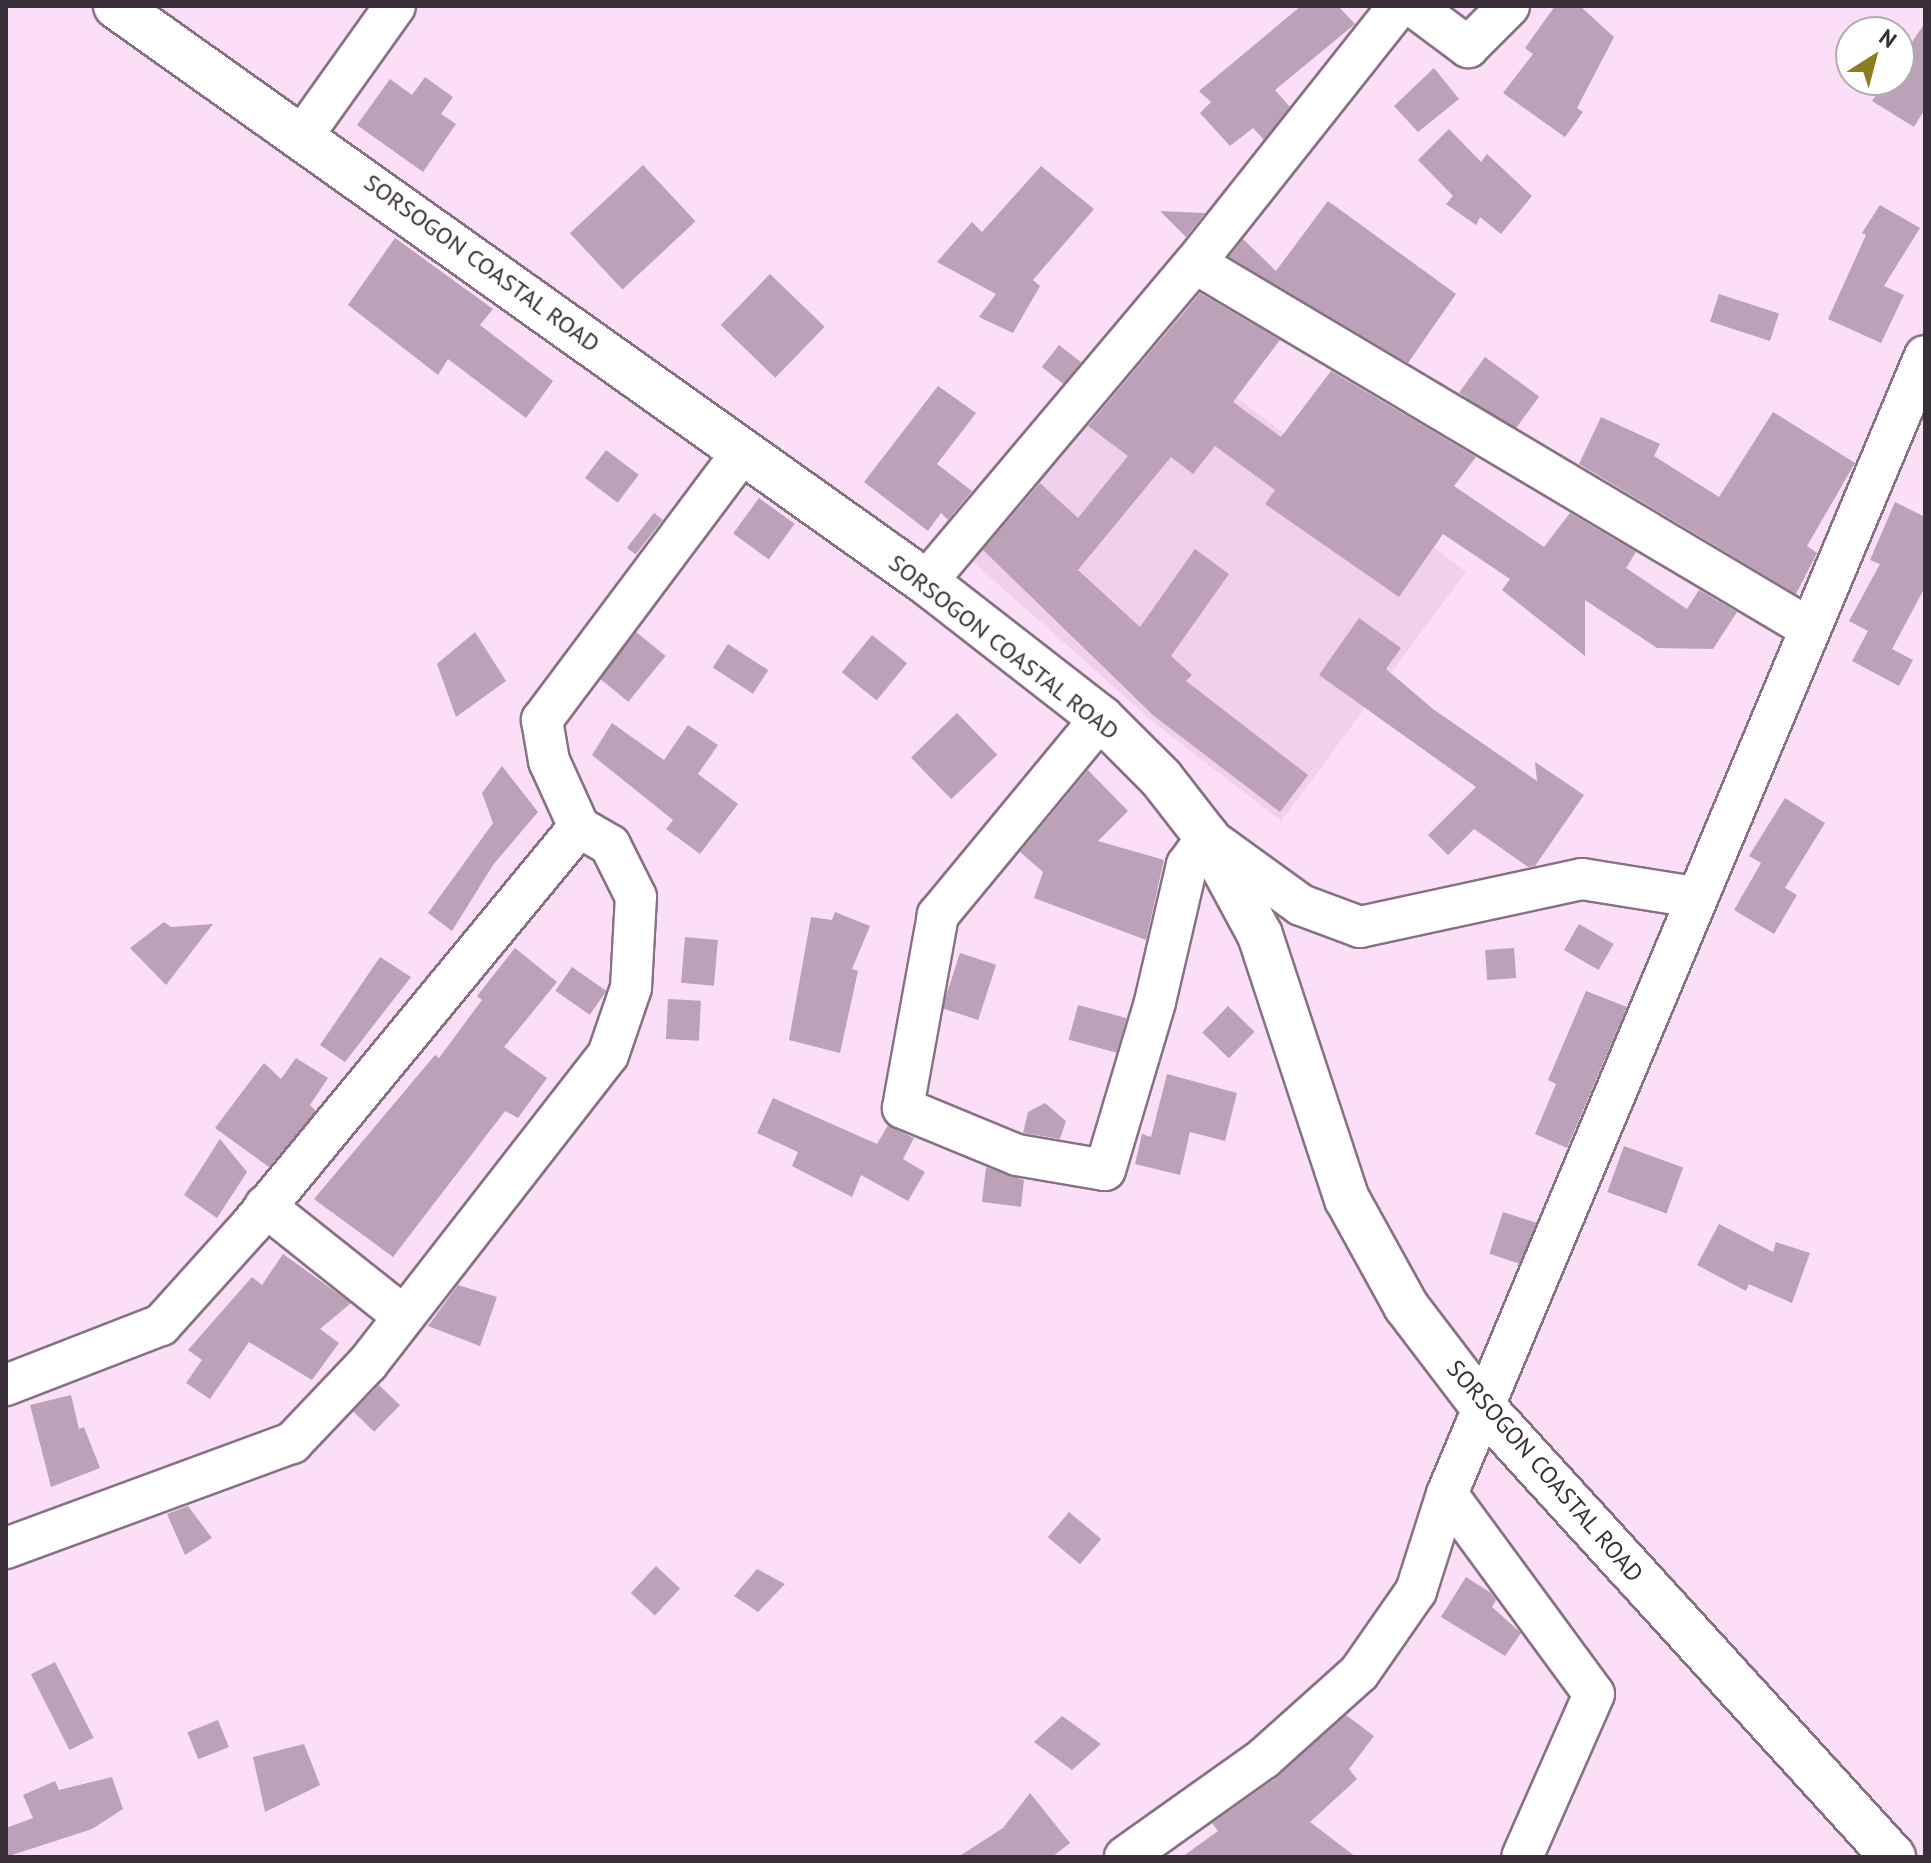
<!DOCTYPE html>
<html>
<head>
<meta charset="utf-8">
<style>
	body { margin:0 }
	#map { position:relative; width:1931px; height:1863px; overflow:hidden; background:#fadff7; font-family:"PT Sans",sans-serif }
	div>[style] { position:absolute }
	.built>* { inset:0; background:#f1d0ed }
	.building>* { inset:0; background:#bba2b8; transform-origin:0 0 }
	.roads { filter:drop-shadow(2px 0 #887085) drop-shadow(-2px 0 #887085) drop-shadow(0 2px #887085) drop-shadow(0 -2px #887085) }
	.minor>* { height:40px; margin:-20px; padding:0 20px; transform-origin:20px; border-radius:20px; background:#fff }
	.highway>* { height:44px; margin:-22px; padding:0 22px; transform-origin:22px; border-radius:22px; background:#fff }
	span { translate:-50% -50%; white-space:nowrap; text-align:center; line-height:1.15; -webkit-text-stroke:6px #fff; paint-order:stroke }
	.street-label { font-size:24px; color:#382e37 }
	.frame { position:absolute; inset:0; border:8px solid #382e37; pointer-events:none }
	.north { position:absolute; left:1835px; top:16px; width:80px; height:80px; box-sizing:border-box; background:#fff; border:2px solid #afabaf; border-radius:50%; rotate:36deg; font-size:22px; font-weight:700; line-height:32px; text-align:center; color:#382e37 }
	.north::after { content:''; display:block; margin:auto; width:28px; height:36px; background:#8e7c21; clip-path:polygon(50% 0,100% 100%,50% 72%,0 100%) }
</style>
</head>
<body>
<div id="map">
	<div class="built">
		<i style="clip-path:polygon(1148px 330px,1466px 572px,1281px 821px,1152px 721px,963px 553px)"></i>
	</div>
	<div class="building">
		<i style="clip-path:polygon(1301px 6px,1338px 6px,1355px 24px,1275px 90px,1290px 107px,1264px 140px,1253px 128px,1230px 146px,1200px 113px,1211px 102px,1199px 91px)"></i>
		<i style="clip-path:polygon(1555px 6px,1580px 6px,1614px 37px,1577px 108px,1583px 112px,1565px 137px,1503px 93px,1533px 54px,1525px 48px)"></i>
		<i style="clip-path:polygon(1925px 23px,1925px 109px,1914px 127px,1872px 101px,1886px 80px,1899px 80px,1899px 61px)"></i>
		<i style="clip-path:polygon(1434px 68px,1459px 99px,1418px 132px,1394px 106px)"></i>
		<i style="clip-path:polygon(425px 77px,453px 97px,441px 114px,456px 124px,423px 172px,357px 125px,390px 79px,412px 95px)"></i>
		<i style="clip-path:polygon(1449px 129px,1481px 162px,1487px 154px,1532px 196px,1501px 234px,1480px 217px,1476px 225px,1446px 204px,1453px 196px,1418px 160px)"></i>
		<i style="left:643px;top:165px;width:77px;height:100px;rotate:47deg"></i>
		<i style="clip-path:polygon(1041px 166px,1094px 209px,1033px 280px,1040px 286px,1013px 333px,979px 317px,996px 294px,937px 262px,972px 222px,982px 232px)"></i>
		<i style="clip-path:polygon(1328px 201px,1456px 294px,1408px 363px,1229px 257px,1243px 239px,1276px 271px)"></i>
		<i style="clip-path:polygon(1880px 205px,1920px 228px,1884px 286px,1904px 295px,1881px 343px,1828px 319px,1866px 235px,1862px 233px)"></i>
		<i style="clip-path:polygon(1160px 211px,1205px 213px,1186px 237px)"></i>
		<i style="clip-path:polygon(395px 238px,493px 309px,480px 325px,553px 381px,526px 418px,448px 359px,438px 375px,348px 305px)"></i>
		<i style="left:770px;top:274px;width:76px;height:71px;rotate:44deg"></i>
		<i style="clip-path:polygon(1200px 293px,1280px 340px,1233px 402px,1281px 437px,1331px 371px,1476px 457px,1454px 486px,1544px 547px,1570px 513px,1636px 552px,1626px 568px,1687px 609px,1699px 590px,1737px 612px,1713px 649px,1657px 648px,1585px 600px,1585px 656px,1502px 590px,1510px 579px,1443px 534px,1399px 597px,1265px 504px,1275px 490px,1215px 446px,1193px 474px,1171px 457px,1078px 570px,1140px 627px,1195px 549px,1229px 574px,1171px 656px,1192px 675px,1186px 681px,1308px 775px,1280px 812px,1154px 716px,983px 550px,1040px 483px,1078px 518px,1128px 456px,1088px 426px)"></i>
		<i style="left:1719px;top:294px;width:63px;height:29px;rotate:18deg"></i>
		<i style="left:1059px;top:345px;width:28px;height:28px;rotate:38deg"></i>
		<i style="left:1485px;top:357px;width:67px;height:44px;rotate:36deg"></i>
		<i style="clip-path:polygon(938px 386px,976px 413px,937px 464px,972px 491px,948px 520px,941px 513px,928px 531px,864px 482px)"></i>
		<i style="clip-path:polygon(1773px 412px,1855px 463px,1807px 546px,1817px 553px,1796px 594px,1579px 464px,1601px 417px,1660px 444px,1654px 456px,1719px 497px)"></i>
		<i style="left:606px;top:450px;width:41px;height:35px;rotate:37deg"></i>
		<i style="left:759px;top:498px;width:44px;height:44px;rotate:36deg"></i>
		<i style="clip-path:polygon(1895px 502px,1925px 517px,1925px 587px,1892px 649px,1913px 660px,1899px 686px,1852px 661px,1868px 631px,1849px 621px,1880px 564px,1870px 560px)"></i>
		<i style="left:654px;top:513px;width:11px;height:44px;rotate:38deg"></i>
		<i style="clip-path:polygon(1359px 618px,1401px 648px,1386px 669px,1433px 709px,1537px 781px,1535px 762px,1584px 795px,1535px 866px,1528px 867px,1474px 829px,1448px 855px,1428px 835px,1476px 787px,1319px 675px)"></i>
		<i style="clip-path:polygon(475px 632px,506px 681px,456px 717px,437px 664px)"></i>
		<i style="left:636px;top:632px;width:38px;height:59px;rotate:39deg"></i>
		<i style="left:872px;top:635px;width:45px;height:48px;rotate:39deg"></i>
		<i style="left:728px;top:644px;width:48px;height:28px;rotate:33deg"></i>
		<i style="left:957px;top:713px;width:58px;height:64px;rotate:46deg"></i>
		<i style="clip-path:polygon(612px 723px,664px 760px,688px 725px,718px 745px,698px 774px,738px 804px,700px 854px,666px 829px,673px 820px,592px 755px)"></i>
		<i style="clip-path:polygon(502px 766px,538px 812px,493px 865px,452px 931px,428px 913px,493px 823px,482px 793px)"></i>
		<i style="clip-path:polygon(1088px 770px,1128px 811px,1098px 841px,1164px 860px,1146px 940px,1034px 898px,1043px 872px,1020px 852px)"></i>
		<i style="clip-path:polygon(1785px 798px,1825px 823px,1785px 888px,1797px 895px,1774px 934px,1734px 910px,1761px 863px,1749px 856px)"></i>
		<i style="clip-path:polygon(835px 912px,870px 926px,852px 969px,858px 971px,840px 1053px,789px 1040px,811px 917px,832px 920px)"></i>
		<i style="clip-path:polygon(164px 922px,171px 927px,213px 924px,166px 985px,130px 948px)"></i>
		<i style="left:1579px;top:924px;width:40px;height:30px;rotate:30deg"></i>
		<i style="left:685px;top:937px;width:33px;height:46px;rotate:5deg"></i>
		<i style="clip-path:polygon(515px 948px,557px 982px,504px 1047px,547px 1078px,518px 1118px,505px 1111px,393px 1257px,314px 1199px,435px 1055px,439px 1058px,482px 1000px,477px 996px)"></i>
		<i style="left:1514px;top:948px;width:30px;height:29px;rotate:86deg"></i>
		<i style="left:960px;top:953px;width:38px;height:58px;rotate:18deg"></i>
		<i style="clip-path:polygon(380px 957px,411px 977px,345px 1062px,320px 1045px)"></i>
		<i style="left:572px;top:967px;width:42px;height:29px;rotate:35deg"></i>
		<i style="clip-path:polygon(1586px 991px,1627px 1007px,1567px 1148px,1535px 1134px,1556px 1084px,1548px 1080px)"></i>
		<i style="left:668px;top:999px;width:33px;height:40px;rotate:3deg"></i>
		<i style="left:1078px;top:1005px;width:50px;height:36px;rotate:15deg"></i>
		<i style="left:1228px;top:1006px;width:37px;height:37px;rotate:44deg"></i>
		<i style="clip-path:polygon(296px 1058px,328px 1078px,310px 1105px,316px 1111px,269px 1167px,215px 1128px,264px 1063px,281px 1079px)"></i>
		<i style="clip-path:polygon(1167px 1074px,1237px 1093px,1225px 1141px,1190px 1132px,1180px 1175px,1135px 1164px,1142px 1134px,1151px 1137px)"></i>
		<i style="clip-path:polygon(773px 1098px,877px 1144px,888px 1125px,914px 1138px,903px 1159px,925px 1172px,908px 1201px,861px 1175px,852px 1197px,792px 1166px,798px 1152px,757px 1133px)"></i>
		<i style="clip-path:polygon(1045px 1103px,1066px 1121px,1060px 1139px,1023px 1133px,1028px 1112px)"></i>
		<i style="clip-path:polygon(220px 1139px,247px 1172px,217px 1218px,184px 1195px)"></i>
		<i style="left:1624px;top:1146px;width:63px;height:49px;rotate:20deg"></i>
		<i style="clip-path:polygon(986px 1167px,1024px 1180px,1021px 1207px,982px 1202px)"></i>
		<i style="left:1503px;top:1212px;width:35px;height:44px;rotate:18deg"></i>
		<i style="clip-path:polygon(1719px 1224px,1773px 1252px,1776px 1242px,1810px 1253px,1792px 1303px,1749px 1284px,1746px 1291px,1697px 1265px)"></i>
		<i style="clip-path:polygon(283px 1254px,351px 1303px,320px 1329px,339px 1343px,312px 1380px,249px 1342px,210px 1399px,186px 1383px,202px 1360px,188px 1350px,252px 1277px,262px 1285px)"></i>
		<i style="clip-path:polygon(458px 1285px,497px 1297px,480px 1346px,428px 1326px)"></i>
		<i style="left:379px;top:1385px;width:29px;height:37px;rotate:44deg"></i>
		<i style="clip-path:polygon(71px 1395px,79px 1429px,84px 1427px,100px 1468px,51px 1487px,30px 1405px)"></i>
		<i style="clip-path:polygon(188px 1506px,212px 1538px,185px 1555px,167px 1514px)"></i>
		<i style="left:1069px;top:1512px;width:42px;height:33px;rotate:40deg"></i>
		<i style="left:656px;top:1566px;width:33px;height:37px;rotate:43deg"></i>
		<i style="clip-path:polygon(757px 1569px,785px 1584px,758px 1612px,734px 1596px)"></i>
		<i style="clip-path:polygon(1466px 1577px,1491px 1593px,1496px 1600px,1492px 1607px,1521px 1633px,1505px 1656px,1441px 1617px)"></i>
		<i style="left:55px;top:1662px;width:85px;height:27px;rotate:63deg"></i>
		<i style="clip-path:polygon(1346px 1715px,1374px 1736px,1349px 1769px,1357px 1779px,1310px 1822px,1356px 1857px,1182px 1857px,1218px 1831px,1212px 1823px,1276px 1778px)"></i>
		<i style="clip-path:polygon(1062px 1716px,1101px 1744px,1072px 1770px,1034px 1742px)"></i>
		<i style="left:218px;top:1720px;width:29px;height:33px;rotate:68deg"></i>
		<i style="clip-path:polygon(304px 1744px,320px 1785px,265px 1812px,253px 1757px)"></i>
		<i style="clip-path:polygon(112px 1777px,123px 1809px,92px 1829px,6px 1857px,6px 1828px,33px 1818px,23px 1795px,55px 1781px,59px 1790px)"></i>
		<i style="clip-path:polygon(1030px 1793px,1070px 1843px,1052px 1857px,958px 1857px,1003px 1828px)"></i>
	</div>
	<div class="roads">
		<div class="minor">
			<i style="left:1413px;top:6px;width:69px;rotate:36.7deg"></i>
			<i style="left:1468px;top:47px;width:58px;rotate:-45deg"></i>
			<i style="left:303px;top:135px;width:158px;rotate:-54.5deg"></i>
			<i style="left:1195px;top:263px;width:712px;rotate:30.74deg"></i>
			<i style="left:926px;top:582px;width:417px;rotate:-49.9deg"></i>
			<i style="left:1195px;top:263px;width:328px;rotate:-51.6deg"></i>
			<i style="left:1101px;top:718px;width:256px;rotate:129.6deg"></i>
			<i style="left:938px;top:915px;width:196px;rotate:100.3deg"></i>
			<i style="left:903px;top:1108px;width:123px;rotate:22.4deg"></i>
			<i style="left:1017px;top:1155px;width:89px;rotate:9.7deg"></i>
			<i style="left:1105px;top:1170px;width:175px;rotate:-73.4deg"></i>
			<i style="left:1155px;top:1002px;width:141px;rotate:-76.9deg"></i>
			<i style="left:1187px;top:865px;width:34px;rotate:-54deg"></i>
			<i style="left:1207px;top:837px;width:116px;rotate:35.9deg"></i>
			<i style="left:1301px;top:905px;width:63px;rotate:20.4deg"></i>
			<i style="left:1360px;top:927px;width:227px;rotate:-12.2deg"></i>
			<i style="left:1582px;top:879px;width:114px;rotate:9.1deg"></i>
			<i style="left:265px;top:1206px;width:174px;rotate:38.5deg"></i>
			<i style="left:6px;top:1385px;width:166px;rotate:-21.2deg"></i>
			<i style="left:161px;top:1325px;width:135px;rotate:-48deg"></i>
			<i style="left:251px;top:1225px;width:516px;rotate:-50.51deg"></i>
			<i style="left:1447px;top:1494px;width:248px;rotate:53.7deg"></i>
			<i style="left:1594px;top:1694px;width:178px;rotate:113.8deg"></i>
			<i style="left:6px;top:1548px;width:305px;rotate:-20.2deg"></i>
			<i style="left:292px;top:1443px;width:110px;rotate:-46.5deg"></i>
			<i style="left:368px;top:1363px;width:390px;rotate:-52.1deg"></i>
			<i style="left:608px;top:1055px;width:71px;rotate:-71.1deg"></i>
			<i style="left:631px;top:988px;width:91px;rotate:-86.9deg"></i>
			<i style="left:636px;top:897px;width:58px;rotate:-116.6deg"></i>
			<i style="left:610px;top:845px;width:36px;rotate:-150deg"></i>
			<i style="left:579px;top:827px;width:72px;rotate:-114.4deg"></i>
			<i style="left:549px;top:761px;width:42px;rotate:-99.7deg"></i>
			<i style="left:542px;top:720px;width:336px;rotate:-53.2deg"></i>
			<i style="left:1125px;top:1857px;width:169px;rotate:-35.4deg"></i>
			<i style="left:1263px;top:1759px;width:129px;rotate:-41.9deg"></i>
			<i style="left:1359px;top:1673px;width:100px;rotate:-55.2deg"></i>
			<i style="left:1416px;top:1591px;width:102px;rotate:-72.3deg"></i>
			<i style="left:1447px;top:1494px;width:1234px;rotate:-67.22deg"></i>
		</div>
		<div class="highway">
			<i style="left:116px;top:6px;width:994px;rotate:35.42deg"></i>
			<i style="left:926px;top:582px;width:222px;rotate:37.9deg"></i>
			<i style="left:1101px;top:718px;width:85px;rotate:45deg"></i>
			<i style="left:1161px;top:778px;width:75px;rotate:52.1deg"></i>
			<i style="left:1207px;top:837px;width:111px;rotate:61.6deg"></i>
			<i style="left:1260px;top:935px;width:278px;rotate:71.8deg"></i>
			<i style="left:1347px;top:1199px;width:122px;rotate:61.1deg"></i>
			<i style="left:1406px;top:1306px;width:127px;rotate:52.7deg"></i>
			<i style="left:1483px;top:1407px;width:609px;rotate:47.66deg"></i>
		</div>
	</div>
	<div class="street-label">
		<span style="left:482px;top:263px;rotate:36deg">SORSOGON COASTAL ROAD</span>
		<span style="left:1004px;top:647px;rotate:38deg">SORSOGON COASTAL ROAD</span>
		<span style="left:1545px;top:1471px;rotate:49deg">SORSOGON COASTAL ROAD</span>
	</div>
	<div class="frame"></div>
	<div class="north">N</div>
</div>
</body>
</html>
